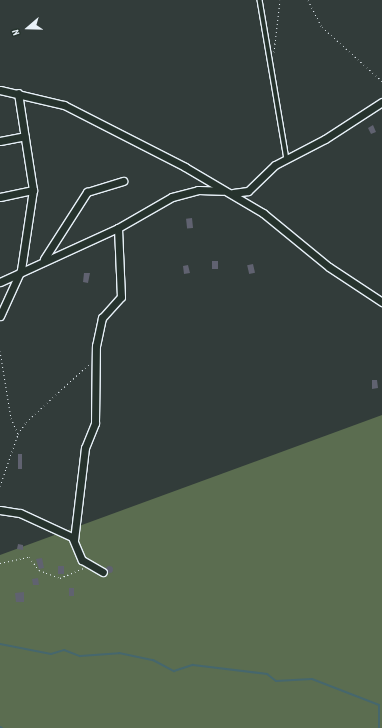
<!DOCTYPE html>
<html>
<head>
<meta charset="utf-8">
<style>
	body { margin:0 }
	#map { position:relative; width:382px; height:728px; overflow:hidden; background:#323c3a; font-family:Dekko,sans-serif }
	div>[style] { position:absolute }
	.green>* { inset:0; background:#5b6d50 }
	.stream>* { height:2px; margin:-1px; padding:0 1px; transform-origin:1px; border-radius:1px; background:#46676d }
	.building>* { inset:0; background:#606270; transform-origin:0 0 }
	.round { border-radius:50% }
	.path>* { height:1px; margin-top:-0.5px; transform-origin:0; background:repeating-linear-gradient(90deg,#e8f1f8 0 1px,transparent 0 4px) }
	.roads { filter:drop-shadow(1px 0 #e8f1f8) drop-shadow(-1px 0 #e8f1f8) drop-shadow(0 1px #e8f1f8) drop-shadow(0 -1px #e8f1f8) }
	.lane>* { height:3.5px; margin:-1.75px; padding:0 1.75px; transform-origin:1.75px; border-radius:1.75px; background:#26332d }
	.street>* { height:7px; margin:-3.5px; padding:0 3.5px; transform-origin:3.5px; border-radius:3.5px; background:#26332d }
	span { translate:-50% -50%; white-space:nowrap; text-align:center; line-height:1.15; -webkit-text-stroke:4px #26332d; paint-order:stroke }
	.north { position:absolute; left:8px; top:8px; width:40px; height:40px; -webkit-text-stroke:3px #26332d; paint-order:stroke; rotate:250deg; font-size:11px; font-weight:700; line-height:16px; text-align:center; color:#e8f1f8 }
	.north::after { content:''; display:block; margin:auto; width:14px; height:18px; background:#e8f1f8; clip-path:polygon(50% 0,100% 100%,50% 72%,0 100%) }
</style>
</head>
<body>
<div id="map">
	<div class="green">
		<i style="clip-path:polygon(382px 415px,382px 728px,0 728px,0 555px)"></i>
	</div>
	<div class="stream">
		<i style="left:0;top:644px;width:52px;rotate:11.1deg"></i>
		<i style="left:51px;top:654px;width:14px;rotate:-17deg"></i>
		<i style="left:64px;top:650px;width:17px;rotate:21deg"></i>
		<i style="left:80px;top:656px;width:39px;rotate:-4deg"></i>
		<i style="left:119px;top:653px;width:35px;rotate:12deg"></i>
		<i style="left:153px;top:660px;width:24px;rotate:28deg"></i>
		<i style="left:174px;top:671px;width:20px;rotate:-18deg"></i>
		<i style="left:193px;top:665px;width:75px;rotate:6.9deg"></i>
		<i style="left:267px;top:674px;width:11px;rotate:38deg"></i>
		<i style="left:276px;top:681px;width:36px;rotate:-3deg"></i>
		<i style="left:312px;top:679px;width:72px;rotate:21.2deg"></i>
		<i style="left:379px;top:705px;width:23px;rotate:90deg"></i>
		<i style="left:0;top:727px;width:2px;rotate:27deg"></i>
	</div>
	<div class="building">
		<i style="clip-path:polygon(373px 125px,376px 132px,371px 134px,368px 128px)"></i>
		<i style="left:192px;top:218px;width:10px;height:6px;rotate:84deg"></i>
		<i style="left:212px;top:261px;width:6px;height:8px"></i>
		<i style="left:253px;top:264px;width:9px;height:6px;rotate:77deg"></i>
		<i style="clip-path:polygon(188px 265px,190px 273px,184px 274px,183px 266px)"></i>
		<i style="clip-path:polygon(84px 273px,90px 273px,88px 283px,83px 282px)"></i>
		<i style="clip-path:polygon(372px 380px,377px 380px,378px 388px,372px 389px)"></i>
		<i style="left:18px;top:454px;width:4px;height:15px"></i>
		<i style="clip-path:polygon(18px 544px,23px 545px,23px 550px,17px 549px)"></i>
		<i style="clip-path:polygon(42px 558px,44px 568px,39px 569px,36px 559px)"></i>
		<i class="round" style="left:105.5px;top:565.5px;width:7px;height:7px"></i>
		<i style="left:58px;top:566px;width:6px;height:8px"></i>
		<i style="clip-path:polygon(38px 578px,39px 585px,33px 585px,32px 579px)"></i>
		<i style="left:69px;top:588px;width:5px;height:8px"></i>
		<i style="clip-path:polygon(24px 592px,24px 602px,16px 602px,15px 593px)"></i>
	</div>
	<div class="path">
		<i style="left:308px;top:0;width:30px;rotate:63deg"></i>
		<i style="left:322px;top:27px;width:81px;rotate:42deg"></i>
		<i style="left:274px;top:52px;width:52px;rotate:-83.4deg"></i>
		<i style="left:0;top:351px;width:68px;rotate:80.7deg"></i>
		<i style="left:11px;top:418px;width:17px;rotate:66deg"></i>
		<i style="left:0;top:486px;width:55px;rotate:-70.9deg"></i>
		<i style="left:18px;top:434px;width:14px;rotate:-56deg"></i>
		<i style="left:26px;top:422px;width:86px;rotate:-42.6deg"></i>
		<i style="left:0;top:563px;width:30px;rotate:-12deg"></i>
		<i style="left:29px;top:557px;width:16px;rotate:52deg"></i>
		<i style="left:39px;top:570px;width:22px;rotate:21deg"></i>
		<i style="left:60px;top:578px;width:25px;rotate:-23deg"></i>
	</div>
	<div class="roads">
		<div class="lane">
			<i style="left:260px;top:0;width:161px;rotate:80.4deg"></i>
		</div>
		<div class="street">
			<i style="left:0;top:90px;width:66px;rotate:13.2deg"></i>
			<i style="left:64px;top:105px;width:136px;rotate:27.1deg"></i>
			<i style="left:185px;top:167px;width:91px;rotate:30.5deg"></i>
			<i style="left:263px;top:213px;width:85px;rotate:39.3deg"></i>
			<i style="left:329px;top:267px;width:64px;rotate:33.4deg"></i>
			<i style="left:0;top:141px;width:25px;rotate:-11deg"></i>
			<i style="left:233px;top:193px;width:15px;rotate:-8deg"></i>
			<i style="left:248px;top:191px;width:37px;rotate:-44deg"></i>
			<i style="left:275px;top:165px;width:56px;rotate:-27.5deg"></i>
			<i style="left:325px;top:139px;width:68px;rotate:-33deg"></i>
			<i style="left:0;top:197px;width:34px;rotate:-12deg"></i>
			<i style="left:44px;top:259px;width:80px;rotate:-57.3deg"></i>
			<i style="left:87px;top:192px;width:38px;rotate:-17deg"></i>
			<i style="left:0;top:282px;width:130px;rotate:-24.6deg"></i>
			<i style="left:118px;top:228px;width:62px;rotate:-29.9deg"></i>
			<i style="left:172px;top:197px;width:27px;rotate:-15deg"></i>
			<i style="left:198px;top:190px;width:24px;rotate:2deg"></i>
			<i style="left:0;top:316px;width:51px;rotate:-65.5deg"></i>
			<i style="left:21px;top:270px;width:81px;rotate:-81.5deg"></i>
			<i style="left:33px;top:190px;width:98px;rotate:-98.8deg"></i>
			<i style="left:0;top:510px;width:20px;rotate:9deg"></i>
			<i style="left:20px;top:513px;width:57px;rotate:24.8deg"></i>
			<i style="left:72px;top:537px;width:25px;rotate:67deg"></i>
			<i style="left:82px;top:560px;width:24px;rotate:30deg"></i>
			<i style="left:74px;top:540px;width:93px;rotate:-83.2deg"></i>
			<i style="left:85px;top:448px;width:27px;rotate:-68deg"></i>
			<i style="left:95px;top:423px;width:77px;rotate:-89.3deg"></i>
			<i style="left:96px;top:346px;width:29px;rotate:-78deg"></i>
			<i style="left:102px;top:318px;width:28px;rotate:-48deg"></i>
			<i style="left:121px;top:297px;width:69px;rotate:-92.5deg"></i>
		</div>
	</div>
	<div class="north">N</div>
</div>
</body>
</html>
